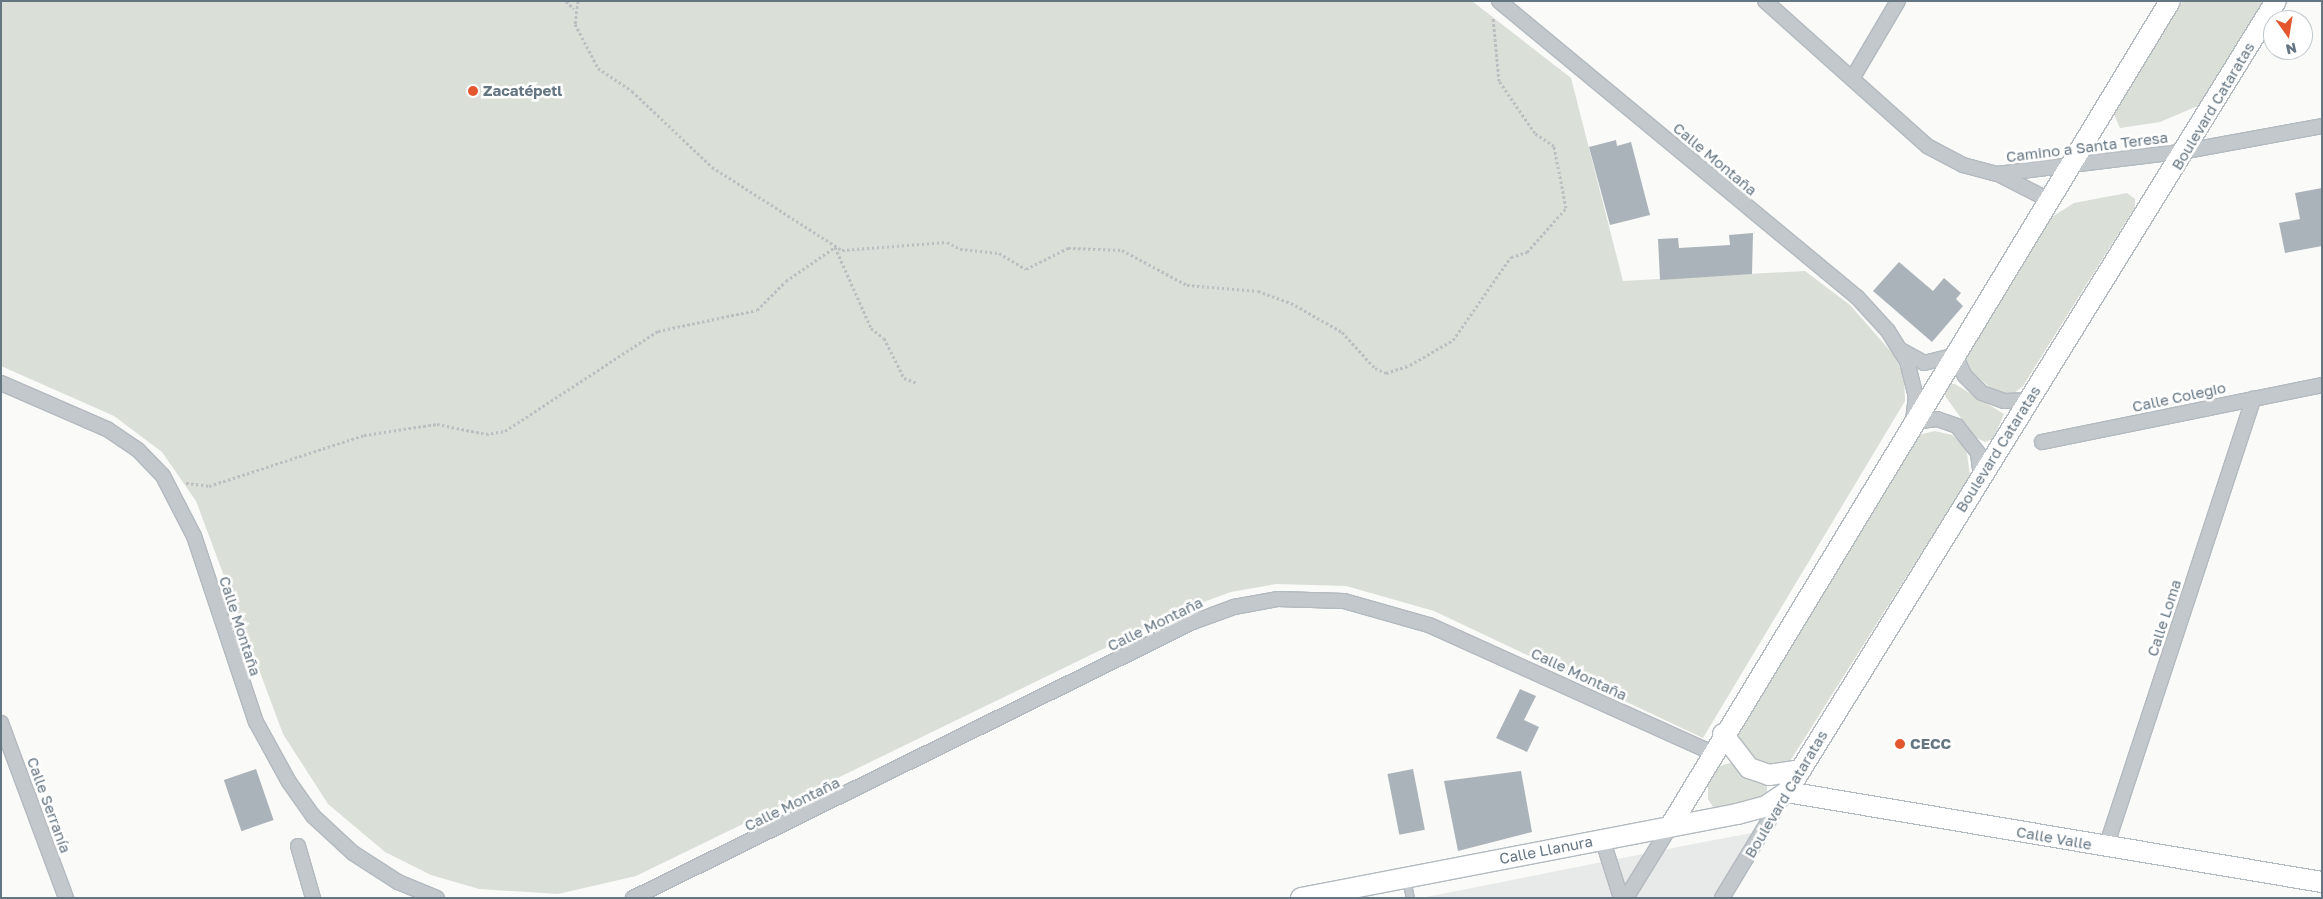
<!DOCTYPE html>
<html>
<head>
<meta charset="utf-8">
<style>
	body { margin:0 }
	#map { position:relative; width:2323px; height:899px; overflow:hidden; background:#fafaf8; font-family:"Golos Text",sans-serif }
	div>[style] { position:absolute }
	.built>* { inset:0; background:#e8e9e9 }
	.green>* { inset:0; background:#dadfd7 }
	.building>* { inset:0; background:#aab3b9; transform-origin:0 0 }
	.path>* { height:3px; margin-top:-1.5px; transform-origin:0; background:repeating-linear-gradient(90deg,#bbbfc2 0 2.5px,transparent 0 5px) }
	.roads { filter:drop-shadow(1px 0 #b3babf) drop-shadow(-1px 0 #b3babf) drop-shadow(0 1px #b3babf) drop-shadow(0 -1px #b3babf) }
	.lane>* { height:7px; margin:-3.5px; padding:0 3.5px; transform-origin:3.5px; border-radius:3.5px; background:#c3c8cc }
	.street>* { height:14px; margin:-7px; padding:0 7px; transform-origin:7px; border-radius:7px; background:#c3c8cc }
	.secondary>* { height:20px; margin:-10px; padding:0 10px; transform-origin:10px; border-radius:10px; background:#fff }
	.dots>* { width:14px; height:14px; translate:-50% -50%; box-sizing:border-box; border:2px solid #fff; border-radius:50% }
	span { translate:-50% -50%; white-space:nowrap; text-align:center; line-height:1.15; -webkit-text-stroke:5px #fff; paint-order:stroke }
	.poi-label { font-size:15px; color:#657683; font-weight:700 }
	.left { translate:0 -50%; text-align:left }
	.street-label { font-size:15px; color:#657683 }
	.frame { position:absolute; inset:0; border:2px solid #657683; pointer-events:none }
	.north { position:absolute; left:2263px; top:10px; width:50px; height:50px; box-sizing:border-box; background:#fff; border:1px solid #c1c8cd; border-radius:50%; rotate:167deg; font-size:14px; font-weight:700; line-height:20px; text-align:center; color:#657683 }
	.north::after { content:''; display:block; margin:auto; width:18px; height:22px; background:#e4572e; clip-path:polygon(50% 0,100% 100%,50% 72%,0 100%) }
</style>
</head>
<body>
<div id="map">
	<div class="built">
		<i style="clip-path:polygon(1757px 832px,1713px 898px,1421px 898px,1688px 845px)"></i>
	</div>
	<div class="green">
		<i style="clip-path:polygon(1px 1px,1472px 1px,1571px 78px,1623px 281px,1805px 271px,1850px 305px,1893px 354px,1904px 375px,1905px 401px,1703px 738px,1434px 611px,1346px 586px,1276px 584px,1231px 592px,1187px 608px,636px 876px,558px 894px,479px 889px,431px 875px,385px 852px,328px 804px,283px 734px,196px 501px,162px 452px,114px 416px,1px 366px)"></i>
		<i style="clip-path:polygon(2183px 1px,2268px 1px,2207px 102px,2160px 122px,2120px 128px,2114px 114px)"></i>
		<i style="clip-path:polygon(2127px 193px,2135px 199px,2135px 207px,2023px 386px,2013px 394px,1998px 394px,1967px 368px,1964px 355px,2047px 220px,2074px 203px)"></i>
		<i style="clip-path:polygon(1948px 384px,1955px 384px,2004px 414px,1993px 439px,1985px 442px,1975px 437px,1945px 396px)"></i>
		<i style="clip-path:polygon(1935px 431px,1952px 435px,1966px 447px,1970px 476px,1785px 769px,1764px 766px,1730px 741px,1918px 435px)"></i>
		<i style="clip-path:polygon(1730px 763px,1767px 784px,1767px 796px,1715px 810px,1708px 799px,1708px 781px,1719px 766px)"></i>
	</div>
	<div class="building">
		<i style="clip-path:polygon(1616px 140px,1617px 146px,1631px 142px,1650px 215px,1610px 225px,1589px 147px)"></i>
		<i style="clip-path:polygon(2322px 188px,2322px 246px,2285px 253px,2279px 223px,2300px 219px,2295px 193px)"></i>
		<i style="clip-path:polygon(1753px 233px,1752px 274px,1660px 280px,1658px 239px,1678px 238px,1679px 248px,1730px 245px,1729px 235px)"></i>
		<i style="clip-path:polygon(1899px 262px,1933px 291px,1944px 278px,1961px 293px,1956px 299px,1963px 306px,1932px 342px,1873px 291px)"></i>
		<i style="clip-path:polygon(1520px 689px,1536px 696px,1524px 720px,1539px 727px,1527px 752px,1496px 738px)"></i>
		<i style="left:256px;top:769px;width:54px;height:34px;rotate:71deg"></i>
		<i style="left:1413px;top:769px;width:62px;height:26px;rotate:79deg"></i>
		<i style="clip-path:polygon(1521px 771px,1532px 832px,1458px 851px,1444px 781px)"></i>
	</div>
	<div class="path">
		<i style="left:566px;top:1px;width:11px;rotate:45deg"></i>
		<i style="left:578px;top:1px;width:23px;rotate:97deg"></i>
		<i style="left:575px;top:24px;width:50px;rotate:62.4deg"></i>
		<i style="left:598px;top:68px;width:41px;rotate:34.1deg"></i>
		<i style="left:632px;top:91px;width:110px;rotate:43.5deg"></i>
		<i style="left:712px;top:167px;width:154px;rotate:32.6deg"></i>
		<i style="left:842px;top:250px;width:105px;rotate:-4.4deg"></i>
		<i style="left:947px;top:242px;width:15px;rotate:28deg"></i>
		<i style="left:960px;top:249px;width:39px;rotate:6deg"></i>
		<i style="left:999px;top:253px;width:31px;rotate:31deg"></i>
		<i style="left:1026px;top:269px;width:47px;rotate:-26.6deg"></i>
		<i style="left:1068px;top:248px;width:54px;rotate:2.1deg"></i>
		<i style="left:1122px;top:250px;width:74px;rotate:28.3deg"></i>
		<i style="left:1187px;top:285px;width:71px;rotate:4.8deg"></i>
		<i style="left:1258px;top:291px;width:35px;rotate:20deg"></i>
		<i style="left:1291px;top:303px;width:59px;rotate:29.6deg"></i>
		<i style="left:1342px;top:332px;width:49px;rotate:47.5deg"></i>
		<i style="left:1375px;top:368px;width:12px;rotate:24deg"></i>
		<i style="left:1386px;top:373px;width:25px;rotate:-18deg"></i>
		<i style="left:1410px;top:365px;width:50px;rotate:-30.2deg"></i>
		<i style="left:1453px;top:340px;width:101px;rotate:-55.1deg"></i>
		<i style="left:1511px;top:257px;width:17px;rotate:-17deg"></i>
		<i style="left:1527px;top:252px;width:59px;rotate:-48.4deg"></i>
		<i style="left:1566px;top:208px;width:63px;rotate:-101deg"></i>
		<i style="left:1554px;top:146px;width:23px;rotate:-146deg"></i>
		<i style="left:1535px;top:133px;width:63px;rotate:-124.7deg"></i>
		<i style="left:1499px;top:81px;width:63px;rotate:-95.4deg"></i>
		<i style="left:186px;top:483px;width:23px;rotate:7deg"></i>
		<i style="left:209px;top:486px;width:163px;rotate:-18.2deg"></i>
		<i style="left:364px;top:435px;width:74px;rotate:-8.6deg"></i>
		<i style="left:437px;top:424px;width:50px;rotate:11.5deg"></i>
		<i style="left:486px;top:434px;width:19px;rotate:-9deg"></i>
		<i style="left:505px;top:431px;width:183px;rotate:-33.2deg"></i>
		<i style="left:658px;top:331px;width:101px;rotate:-12deg"></i>
		<i style="left:757px;top:310px;width:41px;rotate:-45deg"></i>
		<i style="left:786px;top:281px;width:60px;rotate:-34.8deg"></i>
		<i style="left:835px;top:247px;width:89px;rotate:66deg"></i>
		<i style="left:871px;top:328px;width:16px;rotate:38deg"></i>
		<i style="left:884px;top:338px;width:45px;rotate:63.4deg"></i>
		<i style="left:904px;top:378px;width:14px;rotate:21deg"></i>
	</div>
	<div class="roads">
		<div class="lane">
			<i style="left:1406px;top:878px;width:20px;rotate:79deg"></i>
		</div>
		<div class="street">
			<i style="left:1499px;top:1px;width:465px;rotate:39.6deg"></i>
			<i style="left:1857px;top:297px;width:46px;rotate:47.6deg"></i>
			<i style="left:1888px;top:331px;width:36px;rotate:58deg"></i>
			<i style="left:1907px;top:361px;width:36px;rotate:76deg"></i>
			<i style="left:1916px;top:396px;width:26px;rotate:97deg"></i>
			<i style="left:1913px;top:422px;width:24px;rotate:-7deg"></i>
			<i style="left:1937px;top:419px;width:21px;rotate:19deg"></i>
			<i style="left:1957px;top:426px;width:34px;rotate:52deg"></i>
			<i style="left:1978px;top:453px;width:23px;rotate:83deg"></i>
			<i style="left:1765px;top:1px;width:217px;rotate:41.8deg"></i>
			<i style="left:1927px;top:146px;width:41px;rotate:27.8deg"></i>
			<i style="left:1963px;top:165px;width:35px;rotate:15deg"></i>
			<i style="left:1997px;top:174px;width:190px;rotate:-6.9deg"></i>
			<i style="left:2186px;top:151px;width:138px;rotate:-10.4deg"></i>
			<i style="left:1852px;top:79px;width:91px;rotate:-59.5deg"></i>
			<i style="left:2000px;top:175px;width:55px;rotate:27deg"></i>
			<i style="left:1901px;top:350px;width:26px;rotate:29deg"></i>
			<i style="left:1924px;top:363px;width:32px;rotate:-14deg"></i>
			<i style="left:1955px;top:355px;width:23px;rotate:65deg"></i>
			<i style="left:1965px;top:376px;width:24px;rotate:45deg"></i>
			<i style="left:1982px;top:393px;width:23px;rotate:20deg"></i>
			<i style="left:2004px;top:401px;width:24px;rotate:-2deg"></i>
			<i style="left:1px;top:383px;width:116px;rotate:23.5deg"></i>
			<i style="left:107px;top:429px;width:37px;rotate:34deg"></i>
			<i style="left:138px;top:450px;width:36px;rotate:46deg"></i>
			<i style="left:163px;top:476px;width:68px;rotate:62.7deg"></i>
			<i style="left:194px;top:536px;width:196px;rotate:71.6deg"></i>
			<i style="left:256px;top:722px;width:68px;rotate:61.2deg"></i>
			<i style="left:289px;top:782px;width:42px;rotate:54.8deg"></i>
			<i style="left:313px;top:816px;width:54px;rotate:42.8deg"></i>
			<i style="left:353px;top:853px;width:54px;rotate:32.8deg"></i>
			<i style="left:398px;top:882px;width:42px;rotate:22.3deg"></i>
			<i style="left:2042px;top:442px;width:286px;rotate:-11.5deg"></i>
			<i style="left:1px;top:723px;width:187px;rotate:69.6deg"></i>
			<i style="left:1602px;top:838px;width:63px;rotate:72.4deg"></i>
			<i style="left:298px;top:846px;width:54px;rotate:73.9deg"></i>
			<i style="left:2106px;top:847px;width:472px;rotate:-71.8deg"></i>
			<i style="left:633px;top:898px;width:624px;rotate:-26.24deg"></i>
			<i style="left:1193px;top:622px;width:44px;rotate:-20.1deg"></i>
			<i style="left:1234px;top:607px;width:45px;rotate:-10.3deg"></i>
			<i style="left:1278px;top:599px;width:66px;rotate:1.7deg"></i>
			<i style="left:1344px;top:601px;width:88px;rotate:15.8deg"></i>
			<i style="left:1429px;top:625px;width:311px;rotate:24.3deg"></i>
			<i style="left:1626px;top:898px;width:86px;rotate:-58.3deg"></i>
			<i style="left:1722px;top:898px;width:122px;rotate:-58.8deg"></i>
		</div>
		<div class="secondary">
			<i style="left:1723px;top:734px;width:43px;rotate:52.6deg"></i>
			<i style="left:1749px;top:768px;width:21px;rotate:19deg"></i>
			<i style="left:1769px;top:775px;width:30px;rotate:-9deg"></i>
			<i style="left:1787px;top:792px;width:543px;rotate:9.55deg"></i>
			<i style="left:1671px;top:825px;width:963px;rotate:-58.8deg"></i>
			<i style="left:1301px;top:898px;width:444px;rotate:-10.9deg"></i>
			<i style="left:1737px;top:814px;width:30px;rotate:-15deg"></i>
			<i style="left:1766px;top:806px;width:25px;rotate:-34deg"></i>
			<i style="left:1787px;top:792px;width:930px;rotate:-58.28deg"></i>
		</div>
	</div>
	<div class="dots">
		<i style="left:473px;top:91px;background:#e4572e"></i>
		<i style="left:1900px;top:744px;background:#e4572e"></i>
	</div>
	<div class="poi-label">
		<span class="left" style="left:483px;top:91px">Zacatépetl</span>
		<span class="left" style="left:1910px;top:744px">CECC</span>
	</div>
	<div class="street-label">
		<span style="left:2213px;top:106px;rotate:-59deg">Boulevard Cataratas</span>
		<span style="left:2087px;top:147px;rotate:-7deg">Camino a Santa Teresa</span>
		<span style="left:1715px;top:159px;rotate:40deg">Calle Montaña</span>
		<span style="left:2179px;top:397px;rotate:-12deg">Calle Colegio</span>
		<span style="left:1998px;top:449px;rotate:-58deg">Boulevard Cataratas</span>
		<span style="left:2164px;top:618px;rotate:-72deg">Calle Loma</span>
		<span style="left:1155px;top:624px;rotate:-26deg">Calle Montaña</span>
		<span style="left:240px;top:626px;rotate:72deg">Calle Montaña</span>
		<span style="left:1579px;top:674px;rotate:25deg">Calle Montaña</span>
		<span style="left:1786px;top:794px;rotate:-59deg">Boulevard Cataratas</span>
		<span style="left:792px;top:804px;rotate:-26deg">Calle Montaña</span>
		<span style="left:49px;top:805px;rotate:70deg">Calle Serranía</span>
		<span style="left:2054px;top:838px;rotate:10deg">Calle Valle</span>
		<span style="left:1546px;top:850px;rotate:-11deg">Calle Llanura</span>
	</div>
	<div class="frame"></div>
	<div class="north">N</div>
</div>
</body>
</html>
